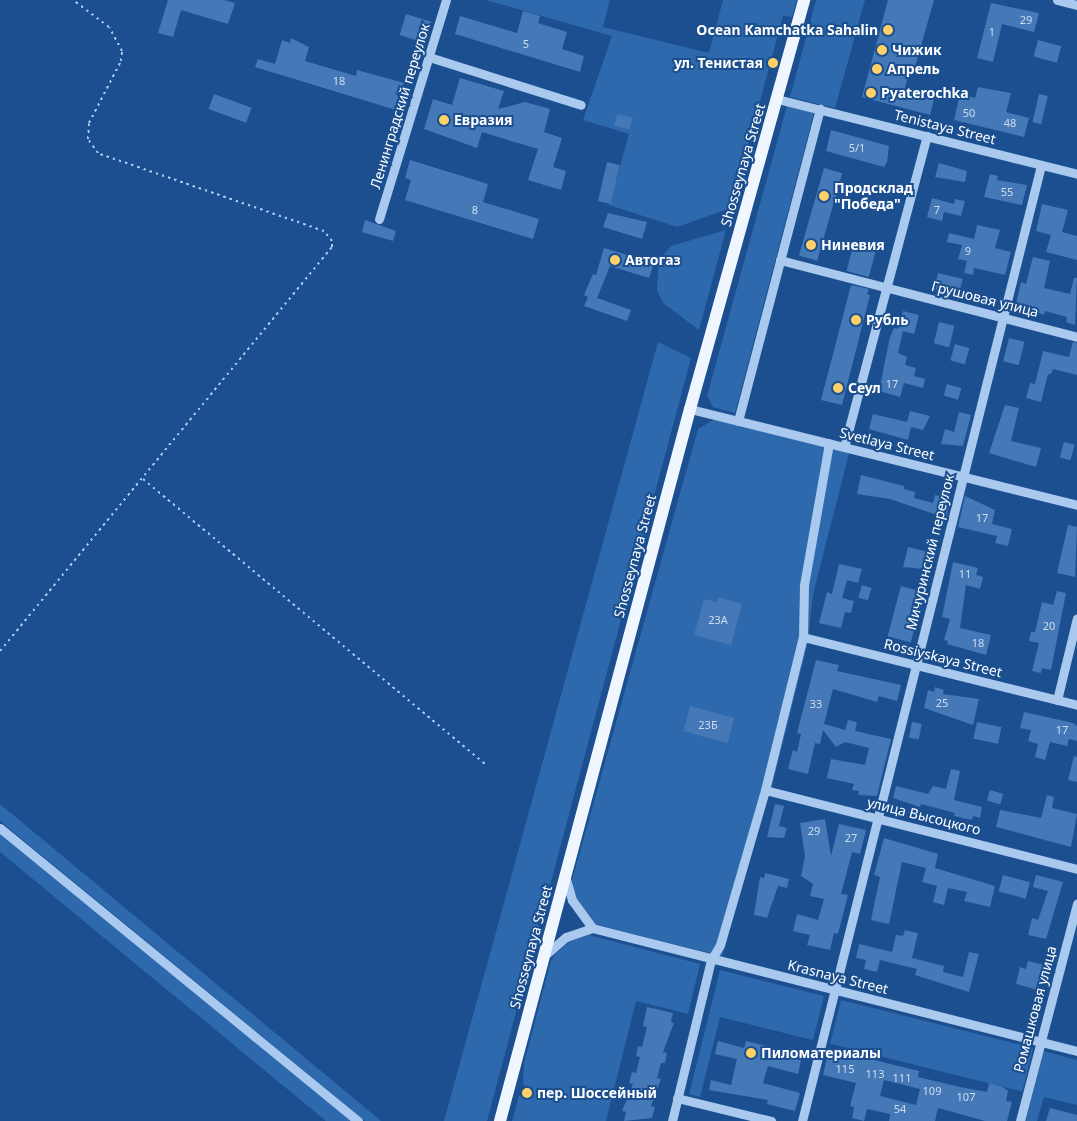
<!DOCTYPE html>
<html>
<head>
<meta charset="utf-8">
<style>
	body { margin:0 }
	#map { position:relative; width:1077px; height:1121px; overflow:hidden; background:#1b4f8f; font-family:"Noto Sans",sans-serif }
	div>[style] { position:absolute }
	.green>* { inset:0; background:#2e69ad; transform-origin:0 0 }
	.building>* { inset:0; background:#4478b7; transform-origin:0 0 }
	.path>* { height:2px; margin-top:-1px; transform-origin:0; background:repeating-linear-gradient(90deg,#a9c9ee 0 2.5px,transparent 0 6.5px) }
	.minor>* { height:9px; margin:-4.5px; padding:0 4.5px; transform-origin:4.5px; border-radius:4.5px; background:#a9c9ee }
	.major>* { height:12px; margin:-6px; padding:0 6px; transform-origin:6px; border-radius:6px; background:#f0f6ff }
	.dots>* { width:14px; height:14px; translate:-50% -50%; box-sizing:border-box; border:2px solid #1b4f8f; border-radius:50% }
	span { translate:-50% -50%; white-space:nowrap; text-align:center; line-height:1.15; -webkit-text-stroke:4px #1b4f8f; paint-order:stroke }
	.number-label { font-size:11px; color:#d0dded }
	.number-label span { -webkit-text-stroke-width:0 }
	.poi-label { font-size:14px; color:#fff; font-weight:700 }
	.right { translate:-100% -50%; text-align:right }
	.left { translate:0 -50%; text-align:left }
	.street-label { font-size:14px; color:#fff }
</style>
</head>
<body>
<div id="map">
	<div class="green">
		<i style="clip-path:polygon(486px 0,610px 0,603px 27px,709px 53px,723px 0,797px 0,792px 17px,783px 16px,731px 208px,677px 227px,609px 205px,629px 134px,583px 120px,612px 36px)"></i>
		<i style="clip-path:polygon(816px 0,865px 0,835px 108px,790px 97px)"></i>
		<i style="clip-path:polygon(787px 106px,814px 113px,735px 413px,713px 407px,707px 396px)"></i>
		<i style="clip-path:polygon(726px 230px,699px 330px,663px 303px,657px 290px,658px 270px,663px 255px,671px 246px)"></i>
		<i style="clip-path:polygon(658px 342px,691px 358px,487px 1121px,444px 1121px)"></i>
		<i style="clip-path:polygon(715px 419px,849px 453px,813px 595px,808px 642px,774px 778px,722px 956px,596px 925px,580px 906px,571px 884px,698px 429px)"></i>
		<i style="clip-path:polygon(0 804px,280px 1037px,381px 1121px,365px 1121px,0 821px)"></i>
		<i style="clip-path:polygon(0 833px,352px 1121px,326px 1121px,0 852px)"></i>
		<i style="clip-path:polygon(589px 935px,700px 964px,688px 1014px,636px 1001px,606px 1121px,512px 1121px,519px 1096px,530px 1099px,533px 1088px,523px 1085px,524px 1063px,551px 961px,555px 954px,570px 941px)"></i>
		<i style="clip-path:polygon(720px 970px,824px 996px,813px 1040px,720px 1017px,700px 1097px,689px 1094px)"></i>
		<i style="left:841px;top:1000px;width:198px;height:45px;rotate:14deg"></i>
		<i style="clip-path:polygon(1043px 1051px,1077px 1060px,1077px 1105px,1044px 1097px,1037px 1121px,1026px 1121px)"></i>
	</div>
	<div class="building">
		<i style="clip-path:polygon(168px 0,224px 0,235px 3px,228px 24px,181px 10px,173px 37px,158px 33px)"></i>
		<i style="clip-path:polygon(888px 0,934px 0,915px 67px,911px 66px,904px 91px,934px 99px,930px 115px,862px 97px)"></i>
		<i style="clip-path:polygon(991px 3px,1039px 13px,1034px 32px,1002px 24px,993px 62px,977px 58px)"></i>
		<i style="clip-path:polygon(523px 11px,540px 16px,538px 23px,567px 32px,562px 49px,584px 56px,580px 72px,455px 34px,460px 16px,517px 33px)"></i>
		<i style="left:406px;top:14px;width:27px;height:22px;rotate:17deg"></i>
		<i style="clip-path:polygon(291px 38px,309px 47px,305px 61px,356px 76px,357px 70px,404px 83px,396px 110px,255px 67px,258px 59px,275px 64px,282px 40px,290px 43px)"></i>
		<i style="left:1038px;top:40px;width:24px;height:17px;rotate:15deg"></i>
		<i style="clip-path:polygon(460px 78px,504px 91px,498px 109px,525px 102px,550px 109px,544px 132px,562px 138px,553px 167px,566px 171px,561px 190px,528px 180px,538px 149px,482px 132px,477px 148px,424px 129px,433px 99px,452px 105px)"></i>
		<i style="clip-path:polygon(978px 87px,1011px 93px,1006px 112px,1029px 118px,1024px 137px,954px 120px,960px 94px,975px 98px)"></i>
		<i style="left:214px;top:94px;width:40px;height:16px;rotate:20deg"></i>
		<i style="left:1039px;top:94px;width:9px;height:29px;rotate:13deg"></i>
		<i style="left:617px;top:114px;width:16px;height:12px;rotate:14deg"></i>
		<i style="clip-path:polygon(831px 130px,889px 146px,887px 162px,884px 167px,826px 151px)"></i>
		<i style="clip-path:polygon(410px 160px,488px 184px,483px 202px,539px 219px,533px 239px,405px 200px,411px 180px,405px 178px)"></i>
		<i style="left:607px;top:162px;width:13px;height:40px;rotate:13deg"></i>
		<i style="clip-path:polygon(939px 163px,967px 171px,965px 182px,935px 177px)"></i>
		<i style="left:824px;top:168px;width:19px;height:91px;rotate:16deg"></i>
		<i style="clip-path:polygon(990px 174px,998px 176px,997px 180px,1027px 185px,1022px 205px,984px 197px)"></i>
		<i style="clip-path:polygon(932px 198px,954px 204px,955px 199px,965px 201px,961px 216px,944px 212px,942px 221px,927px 217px)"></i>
		<i style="clip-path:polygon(1042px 204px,1068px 210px,1062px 232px,1077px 236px,1077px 260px,1046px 252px,1051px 235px,1036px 231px)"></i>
		<i style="clip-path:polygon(608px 213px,647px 222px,642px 239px,603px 227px)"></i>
		<i style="clip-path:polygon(365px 220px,396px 231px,393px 241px,362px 232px)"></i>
		<i style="clip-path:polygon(977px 225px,1000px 230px,995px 248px,1011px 252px,1005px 275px,974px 268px,973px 275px,964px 273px,967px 261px,958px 259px,962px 245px,947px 242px,949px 233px,974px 239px)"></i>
		<i style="left:854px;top:243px;width:23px;height:29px;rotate:15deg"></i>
		<i style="clip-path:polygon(604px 248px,654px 263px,649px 278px,610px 266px,597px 298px,631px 310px,627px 321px,584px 306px,588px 297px,584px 295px,593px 274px,596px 275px)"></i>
		<i style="clip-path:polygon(1033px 257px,1050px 261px,1044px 288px,1070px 294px,1074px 278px,1077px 278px,1075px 325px,1066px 322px,1067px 317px,1045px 311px,1044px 315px,1016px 304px,1021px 282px,1026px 284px)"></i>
		<i style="clip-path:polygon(938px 273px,963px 279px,960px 289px,955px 288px,953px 294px,934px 289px)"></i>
		<i style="clip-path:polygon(851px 285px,869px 289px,867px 294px,870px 295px,842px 405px,821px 400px)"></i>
		<i style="clip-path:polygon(903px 311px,919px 315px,914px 334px,903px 331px,898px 353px,907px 357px,905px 365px,916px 368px,914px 376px,925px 379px,923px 388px,904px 383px,900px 397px,879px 391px,890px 337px,894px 328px,898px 329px)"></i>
		<i style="left:939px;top:322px;width:16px;height:22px;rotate:14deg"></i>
		<i style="left:1009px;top:338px;width:16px;height:24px;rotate:14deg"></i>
		<i style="clip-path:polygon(1073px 342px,1077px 343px,1077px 375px,1053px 369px,1051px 374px,1048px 374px,1041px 402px,1026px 398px,1030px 383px,1035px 384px,1043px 351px,1069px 357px)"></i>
		<i style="left:955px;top:344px;width:15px;height:17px;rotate:16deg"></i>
		<i style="left:947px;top:384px;width:15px;height:12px;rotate:16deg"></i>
		<i style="clip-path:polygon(1005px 405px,1019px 408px,1011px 441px,1041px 448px,1036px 467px,989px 453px)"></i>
		<i style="clip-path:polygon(910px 411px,930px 416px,923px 430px,911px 427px,908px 440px,869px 429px,873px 414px,907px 422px)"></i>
		<i style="clip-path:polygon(959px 412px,971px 415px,963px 446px,941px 444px,945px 429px,954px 432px)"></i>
		<i style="left:1064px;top:442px;width:11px;height:16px;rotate:15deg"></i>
		<i style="clip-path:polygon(861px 475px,904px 486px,904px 489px,915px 492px,914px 498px,933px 503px,935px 495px,951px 499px,946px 518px,890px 499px,857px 494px)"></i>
		<i style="clip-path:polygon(965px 496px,995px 510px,992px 524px,1012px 529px,1008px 546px,995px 543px,997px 536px,958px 527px)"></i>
		<i style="clip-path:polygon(1068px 525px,1077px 527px,1075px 577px,1057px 573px)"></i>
		<i style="clip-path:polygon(908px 547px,928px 552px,924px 569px,903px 567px)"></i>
		<i style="clip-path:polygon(953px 562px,978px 568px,976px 575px,983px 577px,980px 589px,966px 585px,960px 628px,991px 635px,986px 655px,947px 644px,948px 641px,944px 640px,950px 619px,942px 617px)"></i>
		<i style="clip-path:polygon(839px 564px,862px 569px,858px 583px,847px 580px,842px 598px,854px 601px,851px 613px,845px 612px,841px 628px,819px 623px,827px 592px,832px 594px)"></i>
		<i style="left:862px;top:585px;width:10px;height:13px;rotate:17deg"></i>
		<i style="left:901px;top:586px;width:24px;height:52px;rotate:15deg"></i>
		<i style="clip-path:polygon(1057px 591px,1066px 593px,1051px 670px,1042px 668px,1041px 673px,1032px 671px,1039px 643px,1029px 641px,1031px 632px,1035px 632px,1042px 602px,1053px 605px)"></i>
		<i style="clip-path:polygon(718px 597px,742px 604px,731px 645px,694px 635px,704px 599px,717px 602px)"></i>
		<i style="clip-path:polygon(816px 660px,839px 665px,837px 671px,901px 685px,897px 701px,879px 696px,877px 702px,833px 689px,824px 724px,845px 730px,848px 720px,857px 722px,855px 731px,891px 739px,877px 796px,858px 795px,859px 791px,852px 790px,854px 784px,827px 778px,831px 759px,865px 765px,869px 748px,845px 742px,836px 747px,823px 730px,820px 744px,815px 743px,808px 774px,788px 769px,793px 750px,797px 752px,801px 734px,797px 733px)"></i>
		<i style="clip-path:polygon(935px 687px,944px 690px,943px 694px,979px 699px,973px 725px,924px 708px,928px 690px,934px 692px)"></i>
		<i style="left:690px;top:706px;width:46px;height:26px;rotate:15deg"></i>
		<i style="clip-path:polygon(1024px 712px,1073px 723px,1077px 726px,1077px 741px,1069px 739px,1067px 746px,1050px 742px,1045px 760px,1035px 757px,1038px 744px,1028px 741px,1031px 730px,1020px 728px)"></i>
		<i style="left:912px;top:722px;width:10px;height:16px;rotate:11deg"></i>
		<i style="left:977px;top:722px;width:25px;height:17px;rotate:12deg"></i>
		<i style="clip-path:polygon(1074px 756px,1077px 757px,1077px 782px,1068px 780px)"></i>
		<i style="clip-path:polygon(951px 769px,960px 771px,954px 800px,982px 807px,980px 818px,973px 816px,972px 820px,954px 816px,955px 813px,921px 804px,920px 807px,893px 798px,896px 786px,928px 794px,933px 786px,946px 789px)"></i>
		<i style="left:990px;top:790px;width:14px;height:11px;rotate:17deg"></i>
		<i style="clip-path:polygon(1047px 795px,1054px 797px,1052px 808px,1077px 814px,1071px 847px,996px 827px,1000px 810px,1041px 818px)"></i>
		<i style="clip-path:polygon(775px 804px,784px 806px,779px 826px,787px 828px,784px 838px,767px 837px)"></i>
		<i style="clip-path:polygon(825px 819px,831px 856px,839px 824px,866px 830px,860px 854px,852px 852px,841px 894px,848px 895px,838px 934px,834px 933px,830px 950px,807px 945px,810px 935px,793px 931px,797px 914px,818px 920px,824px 899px,810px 896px,813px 884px,801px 876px,805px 856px,800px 823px)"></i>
		<i style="clip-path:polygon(884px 838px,938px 854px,935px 868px,995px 886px,990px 907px,964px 901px,967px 892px,948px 888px,944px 905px,933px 902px,937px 886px,922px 882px,926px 868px,902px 862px,889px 924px,871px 920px,880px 877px,874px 875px)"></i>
		<i style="clip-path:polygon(765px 873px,789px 879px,787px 888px,778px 886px,767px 918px,754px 915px,760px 877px,764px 878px)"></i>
		<i style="left:1003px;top:875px;width:28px;height:17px;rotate:15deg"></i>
		<i style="clip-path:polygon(1036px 875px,1063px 882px,1046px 939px,1028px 935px,1032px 918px,1038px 920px,1048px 891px,1033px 887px)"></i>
		<i style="clip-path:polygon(905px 930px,918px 933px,912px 958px,944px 966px,943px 972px,963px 977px,969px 952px,979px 954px,969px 992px,915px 975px,917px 969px,880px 960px,877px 972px,864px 969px,866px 960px,856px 958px,859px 944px,892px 952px,896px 935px,903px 936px)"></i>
		<i style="clip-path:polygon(1028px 961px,1044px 965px,1038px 990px,1016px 984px,1020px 967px,1026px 969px)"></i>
		<i style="clip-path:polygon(647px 1007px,673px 1013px,671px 1022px,674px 1023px,663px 1052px,667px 1053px,665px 1063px,661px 1063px,657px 1078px,661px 1079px,651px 1106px,655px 1107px,652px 1118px,624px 1121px,626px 1112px,622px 1111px,633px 1084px,629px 1083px,632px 1072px,636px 1073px,640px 1057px,636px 1056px,638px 1046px,642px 1047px,647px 1027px,643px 1026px)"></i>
		<i style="clip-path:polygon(718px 1041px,744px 1048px,746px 1041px,790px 1052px,791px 1048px,803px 1051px,798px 1074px,768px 1066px,763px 1083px,800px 1093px,795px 1111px,767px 1104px,768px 1100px,709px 1090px,711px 1080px,731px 1085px,737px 1059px,715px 1054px)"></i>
		<i style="clip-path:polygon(evenodd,829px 1049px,919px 1071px,918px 1077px,960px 1087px,987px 1092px,989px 1083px,1003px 1087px,1008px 1091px,1006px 1101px,1012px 1102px,1007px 1121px,985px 1121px,938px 1108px,935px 1121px,889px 1121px,890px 1114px,867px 1109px,864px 1121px,852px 1118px,854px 1107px,850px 1106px,856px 1083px,823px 1075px,829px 1049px,884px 1080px,920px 1089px,916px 1105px,880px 1096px,884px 1080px)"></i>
		<i style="clip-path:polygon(1050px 1108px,1077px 1115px,1077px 1121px,1046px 1121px)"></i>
	</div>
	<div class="path">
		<i style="left:143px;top:479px;width:447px;rotate:39.8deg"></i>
		<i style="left:0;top:651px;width:523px;rotate:-50.59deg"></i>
		<i style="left:332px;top:247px;width:6px;rotate:-90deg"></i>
		<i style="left:332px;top:241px;width:13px;rotate:-129deg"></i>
		<i style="left:324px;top:231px;width:239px;rotate:-161deg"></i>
		<i style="left:98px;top:153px;width:17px;rotate:-126deg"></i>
		<i style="left:88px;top:139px;width:16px;rotate:-86deg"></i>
		<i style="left:89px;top:123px;width:70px;rotate:-62.7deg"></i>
		<i style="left:121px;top:61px;width:10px;rotate:-84deg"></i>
		<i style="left:122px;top:51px;width:27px;rotate:-118deg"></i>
		<i style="left:109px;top:27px;width:45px;rotate:-143.1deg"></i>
	</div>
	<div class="minor">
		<i style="left:1057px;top:0;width:21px;rotate:14deg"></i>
		<i style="left:429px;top:57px;width:159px;rotate:17.5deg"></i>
		<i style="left:777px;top:99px;width:309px;rotate:14deg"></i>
		<i style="left:379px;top:219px;width:229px;rotate:-73deg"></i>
		<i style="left:780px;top:260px;width:307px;rotate:14.5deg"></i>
		<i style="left:690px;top:409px;width:399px;rotate:13.9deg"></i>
		<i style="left:738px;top:421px;width:323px;rotate:-75.3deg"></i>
		<i style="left:844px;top:447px;width:322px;rotate:-75.1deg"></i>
		<i style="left:803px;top:637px;width:282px;rotate:13.9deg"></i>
		<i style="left:1057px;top:700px;width:84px;rotate:-76.3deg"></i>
		<i style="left:765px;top:790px;width:322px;rotate:14.2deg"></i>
		<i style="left:0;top:828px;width:463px;rotate:39.3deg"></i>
		<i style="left:566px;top:879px;width:22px;rotate:74deg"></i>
		<i style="left:572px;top:900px;width:34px;rotate:54deg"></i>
		<i style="left:544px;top:956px;width:29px;rotate:-41deg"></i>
		<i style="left:566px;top:937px;width:28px;rotate:-19deg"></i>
		<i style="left:592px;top:928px;width:500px;rotate:14.23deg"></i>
		<i style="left:677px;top:1098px;width:97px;rotate:13.7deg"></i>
		<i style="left:672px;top:1121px;width:166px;rotate:-76.4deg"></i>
		<i style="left:711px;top:960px;width:17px;rotate:-59deg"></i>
		<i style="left:720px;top:945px;width:161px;rotate:-73.8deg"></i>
		<i style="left:765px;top:790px;width:158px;rotate:-76.1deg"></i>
		<i style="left:803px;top:637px;width:52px;rotate:-88.9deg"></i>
		<i style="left:804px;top:585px;width:144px;rotate:-80deg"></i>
		<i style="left:802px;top:1121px;width:985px;rotate:-75.96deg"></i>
		<i style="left:1020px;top:1121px;width:225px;rotate:-75.3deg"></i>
	</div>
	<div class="major">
		<i style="left:500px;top:1121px;width:737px;rotate:-75.06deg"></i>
		<i style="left:690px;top:409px;width:425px;rotate:-74.4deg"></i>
	</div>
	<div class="dots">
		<i style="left:888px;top:30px;background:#ffd166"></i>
		<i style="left:882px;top:50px;background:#ffd166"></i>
		<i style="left:773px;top:63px;background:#ffd166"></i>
		<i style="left:877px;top:69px;background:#ffd166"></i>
		<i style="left:871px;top:93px;background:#ffd166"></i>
		<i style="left:444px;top:120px;background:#ffd166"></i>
		<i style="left:824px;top:196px;background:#ffd166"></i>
		<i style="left:811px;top:245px;background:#ffd166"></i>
		<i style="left:615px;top:260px;background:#ffd166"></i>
		<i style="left:856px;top:320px;background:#ffd166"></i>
		<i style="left:838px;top:388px;background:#ffd166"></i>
		<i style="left:751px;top:1053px;background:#ffd166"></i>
		<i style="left:527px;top:1093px;background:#ffd166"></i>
	</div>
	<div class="number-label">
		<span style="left:1026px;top:20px">29</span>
		<span style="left:992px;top:32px">1</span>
		<span style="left:526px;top:44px">5</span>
		<span style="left:339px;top:81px">18</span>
		<span style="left:969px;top:113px">50</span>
		<span style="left:1010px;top:123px">48</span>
		<span style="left:857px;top:148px">5/1</span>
		<span style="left:1007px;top:192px">55</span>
		<span style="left:475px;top:210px">8</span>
		<span style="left:937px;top:210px">7</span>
		<span style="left:968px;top:251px">9</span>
		<span style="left:892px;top:384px">17</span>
		<span style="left:982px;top:518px">17</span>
		<span style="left:965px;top:574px">11</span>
		<span style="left:718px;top:620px">23А</span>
		<span style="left:1049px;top:626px">20</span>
		<span style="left:978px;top:643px">18</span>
		<span style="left:942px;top:703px">25</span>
		<span style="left:816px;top:704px">33</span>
		<span style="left:708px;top:725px">23Б</span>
		<span style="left:1062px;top:730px">17</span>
		<span style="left:814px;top:831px">29</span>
		<span style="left:851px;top:838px">27</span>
		<span style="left:845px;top:1069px">115</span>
		<span style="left:875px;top:1074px">113</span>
		<span style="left:902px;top:1078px">111</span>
		<span style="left:932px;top:1091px">109</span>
		<span style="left:966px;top:1097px">107</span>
		<span style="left:900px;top:1109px">54</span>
	</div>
	<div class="poi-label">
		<span class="right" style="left:878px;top:30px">Ocean Kamchatka Sahalin</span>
		<span class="left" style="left:892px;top:50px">Чижик</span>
		<span class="right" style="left:763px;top:63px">ул. Тенистая</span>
		<span class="left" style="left:887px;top:69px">Апрель</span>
		<span class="left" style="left:881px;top:93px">Pyaterochka</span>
		<span class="left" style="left:454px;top:120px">Евразия</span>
		<span class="left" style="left:834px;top:196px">Продсклад<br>"Победа"</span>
		<span class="left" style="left:821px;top:245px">Ниневия</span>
		<span class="left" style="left:625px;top:260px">Автогаз</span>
		<span class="left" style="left:866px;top:320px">Рубль</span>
		<span class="left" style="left:848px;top:388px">Сеул</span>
		<span class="left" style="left:761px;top:1053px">Пиломатериалы</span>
		<span class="left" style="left:537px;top:1093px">пер. Шоссейный</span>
	</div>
	<div class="street-label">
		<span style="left:400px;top:106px;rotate:-73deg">Ленинградский переулок</span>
		<span style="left:945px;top:127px;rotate:14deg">Tenistaya Street</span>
		<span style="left:743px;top:165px;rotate:-74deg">Shosseynaya Street</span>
		<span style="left:985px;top:299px;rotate:14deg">Грушовая улица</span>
		<span style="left:887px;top:444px;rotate:14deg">Svetlaya Street</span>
		<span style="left:930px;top:552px;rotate:-76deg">Мичуринский переулок</span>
		<span style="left:635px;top:556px;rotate:-75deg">Shosseynaya Street</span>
		<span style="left:943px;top:658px;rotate:14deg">Rossiyskaya Street</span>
		<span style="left:924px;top:816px;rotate:14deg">улица Высоцкого</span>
		<span style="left:531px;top:947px;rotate:-75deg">Shosseynaya Street</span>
		<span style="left:838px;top:977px;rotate:14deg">Krasnaya Street</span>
		<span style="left:1035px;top:1009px;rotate:-75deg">Ромашковая улица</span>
	</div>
</div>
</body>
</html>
